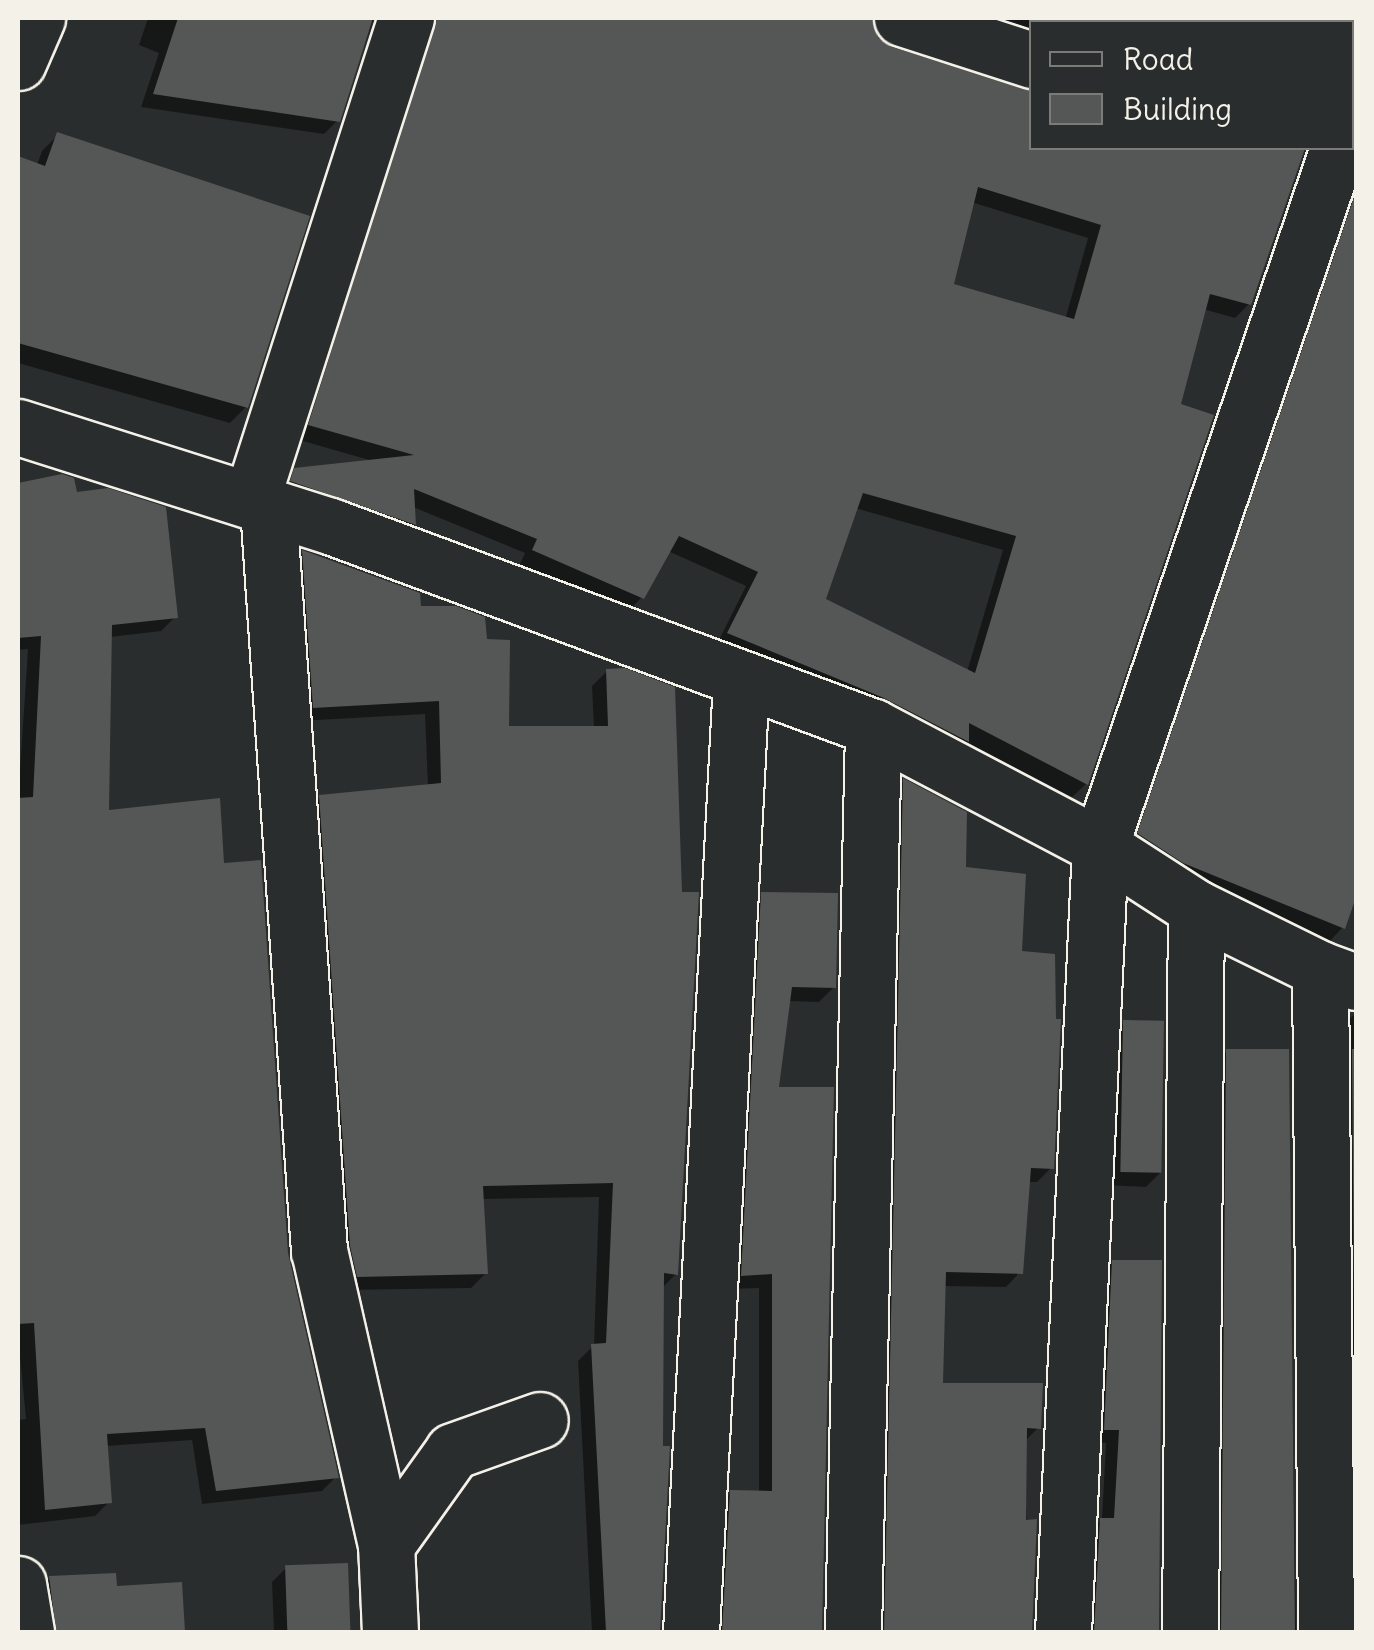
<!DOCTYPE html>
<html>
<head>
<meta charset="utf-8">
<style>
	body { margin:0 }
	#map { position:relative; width:1374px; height:1650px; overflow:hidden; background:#2a2d2e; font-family:Delius,sans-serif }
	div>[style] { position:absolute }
	.shadow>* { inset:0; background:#0007 }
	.building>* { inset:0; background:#555756; transform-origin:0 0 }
	.roads { filter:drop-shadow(2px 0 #f4f1e8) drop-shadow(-2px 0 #f4f1e8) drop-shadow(0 2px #f4f1e8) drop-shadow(0 -2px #f4f1e8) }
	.minor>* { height:55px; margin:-27.5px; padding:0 27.5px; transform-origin:27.5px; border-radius:27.5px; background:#2a2d2e }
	span { translate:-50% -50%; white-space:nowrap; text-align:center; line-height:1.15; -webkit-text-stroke:8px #2a2d2e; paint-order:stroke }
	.frame { position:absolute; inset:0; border:20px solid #f4f1e8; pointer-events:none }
	.legend { position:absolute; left:1029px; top:20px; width:325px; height:130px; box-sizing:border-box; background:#2a2d2e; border:2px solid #7b7b78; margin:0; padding:12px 18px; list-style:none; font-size:30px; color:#f4f1e8 }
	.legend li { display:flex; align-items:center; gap:20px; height:50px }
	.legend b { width:50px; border:2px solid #7b7b78 }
</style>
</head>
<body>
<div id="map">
	<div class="shadow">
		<i style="clip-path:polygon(148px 18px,374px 18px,338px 120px,324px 134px,141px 107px,159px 53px,139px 45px)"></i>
		<i style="clip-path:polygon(evenodd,419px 18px,860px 18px,870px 20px,876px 40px,1032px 148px,1303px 148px,1249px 304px,1235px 318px,1203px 309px,1086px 784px,1072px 797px,965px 742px,953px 754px,715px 648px,746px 586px,668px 551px,642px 597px,628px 611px,520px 564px,525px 553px,413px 507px,414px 524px,400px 537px,281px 485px,295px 471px,376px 462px,296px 439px,419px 18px,971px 202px,1088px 238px,1065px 320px,951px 286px,971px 202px,419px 18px,855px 508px,1003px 550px,967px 672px,823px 600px,855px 508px)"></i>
		<i style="clip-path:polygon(944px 18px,1356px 18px,1356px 78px,1352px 75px,1352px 22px,1032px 22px,1032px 48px)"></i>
		<i style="clip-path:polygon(58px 135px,246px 407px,230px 423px,18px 363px,18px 158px,37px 165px,42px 151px)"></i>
		<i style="clip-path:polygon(1356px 147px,1356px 889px,1342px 928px,1329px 942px,1169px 876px,1125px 847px)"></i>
		<i style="clip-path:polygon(62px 476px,175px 617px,161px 631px,110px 637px,106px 813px,221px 866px,285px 1254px,336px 1477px,322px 1491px,202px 1504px,192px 1440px,106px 1446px,109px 1502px,95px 1516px,18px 1525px,18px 1420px,26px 1419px,18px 1336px,18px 800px,28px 649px,18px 650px,18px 485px)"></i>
		<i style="clip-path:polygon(303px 553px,485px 641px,506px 729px,594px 729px,592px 686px,607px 671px,676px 1274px,662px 1288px,658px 1632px,592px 1632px,578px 1361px,594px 1345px,599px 1197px,482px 1199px,485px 1274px,471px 1288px,343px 1290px,306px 812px,320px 798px,428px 787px,425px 714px,300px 721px,289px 567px)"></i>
		<i style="clip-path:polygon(904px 781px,1019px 954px,1051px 1168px,1037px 1182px,1027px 1182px,1020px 1272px,1006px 1287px,943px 1286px,941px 1385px,1039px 1427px,1024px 1442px,1030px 1632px,871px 1632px,890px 795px)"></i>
		<i style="clip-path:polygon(762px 895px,834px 987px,819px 1002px,788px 1001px,776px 1090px,831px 1089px,819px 1632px,707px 1632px,716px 1507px,731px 1493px,759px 1493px,759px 1288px,728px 1289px,748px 909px)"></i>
		<i style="clip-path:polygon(1356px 1013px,1356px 1632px,1345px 1632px,1339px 1028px)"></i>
		<i style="clip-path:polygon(1124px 1023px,1160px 1173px,1146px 1187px,1104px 1185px,1110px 1036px)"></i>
		<i style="clip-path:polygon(1227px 1051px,1287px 1051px,1296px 1632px,1209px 1632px,1214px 1065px)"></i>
		<i style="clip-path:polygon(1113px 1262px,1159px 1262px,1156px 1632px,1082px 1632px,1087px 1534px,1102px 1519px,1106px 1443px,1091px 1442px,1099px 1276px)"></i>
		<i style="clip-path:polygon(345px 1566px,348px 1632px,274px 1632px,272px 1582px,286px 1568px)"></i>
		<i style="clip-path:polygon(50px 1579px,115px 1588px,180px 1585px,183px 1632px,42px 1632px,37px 1592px)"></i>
	</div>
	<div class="building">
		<i style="clip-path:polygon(178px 18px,373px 18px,340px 122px,153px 94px)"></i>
		<i style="clip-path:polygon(evenodd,436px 18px,872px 18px,878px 38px,892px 47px,1032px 90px,1032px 148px,1305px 148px,1251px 305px,1210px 294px,1181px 404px,1214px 415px,1088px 785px,969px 723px,969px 742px,884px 698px,727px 633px,758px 572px,679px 536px,644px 599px,532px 550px,537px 539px,414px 489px,416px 525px,290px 481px,294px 468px,414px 455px,308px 425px,436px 18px,978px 187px,1101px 225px,1074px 319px,954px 284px,978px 187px,436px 18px,863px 493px,1016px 536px,975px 673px,826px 599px,863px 493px)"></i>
		<i style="clip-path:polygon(57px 132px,310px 216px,248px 408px,18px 343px,18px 156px,45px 166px)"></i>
		<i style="clip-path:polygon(1356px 191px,1356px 897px,1345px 929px,1183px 863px,1137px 833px)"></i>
		<i style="clip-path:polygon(62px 474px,74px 478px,77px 492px,108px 488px,166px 507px,178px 618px,112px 625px,109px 810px,220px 798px,224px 863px,261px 860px,288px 1253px,339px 1478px,216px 1491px,205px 1428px,107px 1434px,112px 1503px,45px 1510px,34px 1323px,18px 1324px,18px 798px,33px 797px,41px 636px,18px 638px,18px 483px)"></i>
		<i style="clip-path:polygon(302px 550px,420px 593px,421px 606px,456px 606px,485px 617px,487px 639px,510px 640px,509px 726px,608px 726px,606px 669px,625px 668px,675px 687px,682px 892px,699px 892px,678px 1275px,664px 1273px,663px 1446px,670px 1446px,660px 1632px,606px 1632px,591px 1344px,606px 1343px,613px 1183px,483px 1186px,488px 1274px,357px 1277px,350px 1246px,319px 795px,441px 783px,439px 701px,313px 708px)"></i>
		<i style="clip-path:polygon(903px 778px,967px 812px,966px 867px,1026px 874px,1022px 951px,1055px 954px,1056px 1019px,1061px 1019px,1054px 1169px,1031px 1168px,1023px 1274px,946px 1272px,943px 1383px,1043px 1383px,1041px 1429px,1027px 1428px,1026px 1520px,1037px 1519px,1032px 1632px,884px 1632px)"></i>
		<i style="clip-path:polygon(761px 892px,838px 893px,836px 988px,792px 987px,779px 1087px,834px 1087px,822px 1632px,722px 1632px,730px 1490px,772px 1491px,772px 1274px,741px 1276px)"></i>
		<i style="left:1123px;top:1020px;width:41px;height:152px;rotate:1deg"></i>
		<i style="clip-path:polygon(1226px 1049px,1289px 1049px,1295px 1632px,1221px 1632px)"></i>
		<i style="clip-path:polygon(1352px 1049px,1356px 1049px,1356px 1549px)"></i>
		<i style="clip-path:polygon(1112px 1260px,1162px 1260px,1159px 1632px,1094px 1632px,1100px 1518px,1114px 1518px,1119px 1430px,1104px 1430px)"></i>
		<i style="left:348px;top:1563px;width:69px;height:63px;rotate:88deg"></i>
		<i style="clip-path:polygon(116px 1573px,117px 1586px,182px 1582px,185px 1632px,56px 1632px,49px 1576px)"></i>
	</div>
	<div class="roads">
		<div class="minor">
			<i style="left:902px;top:18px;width:137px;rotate:17.9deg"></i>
			<i style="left:18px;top:62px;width:48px;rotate:-66.6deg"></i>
			<i style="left:1352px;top:108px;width:17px;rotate:-77deg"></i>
			<i style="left:18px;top:427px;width:327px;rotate:17.6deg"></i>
			<i style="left:330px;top:526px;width:579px;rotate:20.31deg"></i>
			<i style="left:873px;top:727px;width:256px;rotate:27.7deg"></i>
			<i style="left:1100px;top:846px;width:114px;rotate:32.9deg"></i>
			<i style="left:1196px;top:908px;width:138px;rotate:26.2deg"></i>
			<i style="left:1320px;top:969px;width:38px;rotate:20deg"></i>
			<i style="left:1320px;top:969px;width:663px;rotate:89.48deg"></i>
			<i style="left:386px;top:1545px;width:302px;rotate:-102.8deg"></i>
			<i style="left:319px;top:1251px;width:747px;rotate:-93.92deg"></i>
			<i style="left:268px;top:506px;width:22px;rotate:-126deg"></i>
			<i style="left:255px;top:488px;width:494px;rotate:-72.2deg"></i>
			<i style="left:18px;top:1584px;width:49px;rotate:80.5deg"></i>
			<i style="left:390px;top:1632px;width:87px;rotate:-92.6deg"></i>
			<i style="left:386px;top:1545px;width:115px;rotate:-54.5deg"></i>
			<i style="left:453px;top:1451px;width:92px;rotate:-19.6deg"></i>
			<i style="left:691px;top:1632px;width:951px;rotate:-86.99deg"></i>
			<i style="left:853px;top:1632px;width:905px;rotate:-88.73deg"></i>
			<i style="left:1063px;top:1632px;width:787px;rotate:-87.3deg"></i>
			<i style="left:1100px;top:846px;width:737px;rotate:-71.17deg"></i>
			<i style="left:1190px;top:1632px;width:724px;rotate:-89.53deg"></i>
		</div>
	</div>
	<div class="frame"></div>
	<ul class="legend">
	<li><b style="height:12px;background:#2a2d2e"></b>Road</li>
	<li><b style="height:28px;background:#555756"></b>Building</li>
	</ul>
</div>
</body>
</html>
